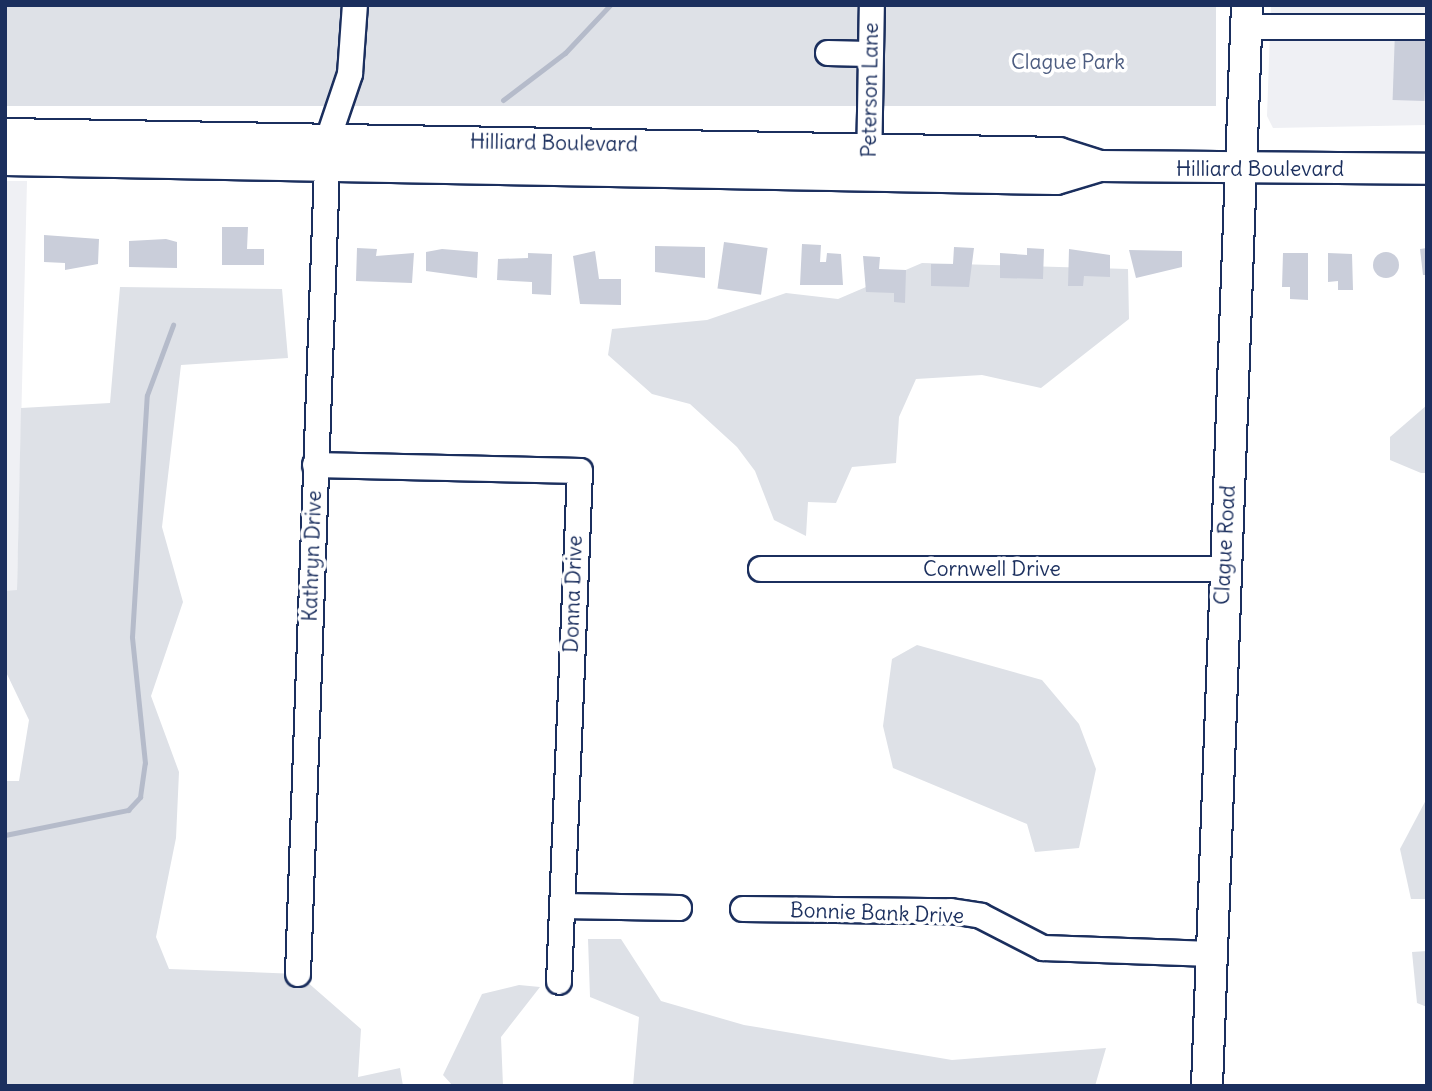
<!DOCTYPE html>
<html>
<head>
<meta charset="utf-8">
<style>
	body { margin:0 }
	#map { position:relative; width:1432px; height:1091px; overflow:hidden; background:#fff; font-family:Delius,sans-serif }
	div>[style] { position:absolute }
	.built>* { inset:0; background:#eff0f4 }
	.green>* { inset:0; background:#dee1e7; transform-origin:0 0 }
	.stream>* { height:5px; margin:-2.5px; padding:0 2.5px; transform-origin:2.5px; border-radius:2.5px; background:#b5bbca }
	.building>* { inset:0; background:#caceda; transform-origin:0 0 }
	.round { border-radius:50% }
	.roads { filter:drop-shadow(2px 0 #1b2f5e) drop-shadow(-2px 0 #1b2f5e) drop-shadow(0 2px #1b2f5e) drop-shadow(0 -2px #1b2f5e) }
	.minor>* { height:24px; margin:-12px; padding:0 12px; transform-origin:12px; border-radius:12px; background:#fff }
	.major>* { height:30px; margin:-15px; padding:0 15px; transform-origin:15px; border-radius:15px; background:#fff }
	span { translate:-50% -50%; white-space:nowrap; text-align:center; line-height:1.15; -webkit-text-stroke:7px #fff; paint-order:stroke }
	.park-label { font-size:21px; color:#4c5c80 }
	.street-label { font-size:21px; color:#1b2f5e }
	.frame { position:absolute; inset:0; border:7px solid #1b2f5e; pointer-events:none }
</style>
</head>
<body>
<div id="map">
	<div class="built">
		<i style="clip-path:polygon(1271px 5px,1427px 5px,1427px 125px,1273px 128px,1267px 116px)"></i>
		<i style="clip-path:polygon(5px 181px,27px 181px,17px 591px,5px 591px)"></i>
	</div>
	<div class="green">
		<i style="left:5px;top:5px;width:1211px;height:101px"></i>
		<i style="clip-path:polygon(922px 263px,1128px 269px,1129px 319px,1041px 388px,982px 375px,916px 379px,899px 417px,896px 463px,852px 467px,836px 503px,808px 502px,806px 536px,774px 520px,755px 471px,737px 447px,690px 404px,652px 394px,608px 355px,612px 329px,707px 320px,786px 293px,838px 299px)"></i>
		<i style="clip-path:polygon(120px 287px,282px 289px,288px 358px,181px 365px,162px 527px,183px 602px,151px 696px,179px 772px,176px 838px,156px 937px,169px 969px,298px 974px,361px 1029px,358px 1077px,400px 1068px,403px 1086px,5px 1086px,5px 781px,19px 781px,29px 720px,5px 670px,5px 591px,17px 590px,21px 408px,110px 403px)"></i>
		<i style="clip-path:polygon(1427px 405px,1427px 473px,1421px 473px,1390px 460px,1390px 437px)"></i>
		<i style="clip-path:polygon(917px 645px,1042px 680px,1079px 724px,1096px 769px,1079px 848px,1035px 852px,1027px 824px,893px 768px,883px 726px,892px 659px)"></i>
		<i style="clip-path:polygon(1427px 798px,1427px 899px,1411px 899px,1400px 849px)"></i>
		<i style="clip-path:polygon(588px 939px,621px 939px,661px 1001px,744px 1025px,952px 1060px,1106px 1048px,1095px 1086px,633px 1086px,639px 1017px,590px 997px)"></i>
		<i style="clip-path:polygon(1427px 951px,1427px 1007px,1417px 1003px,1412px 952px)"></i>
		<i style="clip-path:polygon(519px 985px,540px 987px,501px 1037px,503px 1086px,453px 1086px,443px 1075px,482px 994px)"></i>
	</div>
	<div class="stream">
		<i style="left:503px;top:100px;width:78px;rotate:-37.2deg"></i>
		<i style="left:565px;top:53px;width:66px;rotate:-46.8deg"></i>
		<i style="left:5px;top:835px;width:126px;rotate:-11.5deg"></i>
		<i style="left:128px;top:810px;width:18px;rotate:-47deg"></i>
		<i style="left:140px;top:797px;width:34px;rotate:-82deg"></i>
		<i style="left:145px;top:763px;width:127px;rotate:-95.9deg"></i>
		<i style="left:132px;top:637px;width:242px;rotate:-86.5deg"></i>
		<i style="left:147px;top:395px;width:75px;rotate:-69.6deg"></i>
	</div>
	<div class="building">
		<i style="left:1395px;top:31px;width:32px;height:69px;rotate:2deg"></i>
		<i style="clip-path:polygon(222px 227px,248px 227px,247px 249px,264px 249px,264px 265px,222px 265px)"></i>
		<i style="clip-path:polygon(44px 235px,99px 239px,98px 264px,65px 270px,65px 263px,44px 262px)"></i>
		<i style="clip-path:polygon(166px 239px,177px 242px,177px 268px,129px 267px,129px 241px)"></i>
		<i style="left:724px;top:242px;width:44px;height:47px;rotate:8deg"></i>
		<i style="clip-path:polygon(802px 244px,821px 245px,820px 262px,826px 262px,827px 253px,841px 254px,843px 285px,800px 285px)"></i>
		<i style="clip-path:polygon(655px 246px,705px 247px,705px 278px,655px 272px)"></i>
		<i style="clip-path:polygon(954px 247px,974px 248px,969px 287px,931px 286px,931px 264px,953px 264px)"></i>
		<i style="clip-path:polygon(357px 248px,377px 249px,376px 256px,414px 253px,412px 283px,356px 281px)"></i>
		<i style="clip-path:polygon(1027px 248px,1044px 249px,1043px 279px,1000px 278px,1000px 253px,1027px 255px)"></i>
		<i style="clip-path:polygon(1427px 248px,1427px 275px,1423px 275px,1420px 249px)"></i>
		<i style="clip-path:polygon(442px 249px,478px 252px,477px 278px,426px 271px,426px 252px)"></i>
		<i style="clip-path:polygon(1069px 249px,1110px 255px,1110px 277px,1084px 276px,1083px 286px,1068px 286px)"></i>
		<i style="clip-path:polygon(1129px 250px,1182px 251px,1182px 267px,1136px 278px)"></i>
		<i style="clip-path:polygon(595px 251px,599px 279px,621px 279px,621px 305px,580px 304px,573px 256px)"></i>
		<i class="round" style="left:1373px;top:252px;width:26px;height:26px"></i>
		<i style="clip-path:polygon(528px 253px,552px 254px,551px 295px,532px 294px,532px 282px,497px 280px,498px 259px,528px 258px)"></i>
		<i style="clip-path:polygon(1283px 253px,1308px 253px,1308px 300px,1290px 299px,1290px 287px,1282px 287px)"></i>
		<i style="clip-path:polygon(1328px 253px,1352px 254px,1353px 290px,1338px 290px,1338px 281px,1328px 282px)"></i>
		<i style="clip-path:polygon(863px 256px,880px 257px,879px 269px,906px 270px,905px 303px,894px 302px,894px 293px,866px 292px)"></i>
	</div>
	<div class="roads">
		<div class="minor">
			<i style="left:1247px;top:27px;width:180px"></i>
			<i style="left:828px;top:53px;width:41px;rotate:1.4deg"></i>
			<i style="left:869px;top:169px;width:164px;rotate:-89deg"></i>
			<i style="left:315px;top:465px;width:265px;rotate:1.3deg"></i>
			<i style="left:580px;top:471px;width:511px;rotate:92.35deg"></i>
			<i style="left:761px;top:569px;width:462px"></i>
			<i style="left:562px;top:906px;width:117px;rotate:1deg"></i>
			<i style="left:743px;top:909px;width:208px;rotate:0.6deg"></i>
			<i style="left:951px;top:911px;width:30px;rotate:9deg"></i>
			<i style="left:981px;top:916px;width:70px;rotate:27.3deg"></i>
			<i style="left:1043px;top:948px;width:169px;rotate:2deg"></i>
			<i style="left:298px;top:974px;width:836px;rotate:-87.94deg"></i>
			<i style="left:328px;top:139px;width:69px;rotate:-71.3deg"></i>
			<i style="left:350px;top:74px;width:69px;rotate:-85.9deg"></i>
		</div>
		<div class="major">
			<i style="left:5px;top:134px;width:1054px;rotate:1.03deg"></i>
			<i style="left:1059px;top:153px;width:43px;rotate:17.6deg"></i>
			<i style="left:1100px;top:166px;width:327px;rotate:0.5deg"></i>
			<i style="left:5px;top:160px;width:1051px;rotate:1.04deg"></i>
			<i style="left:1056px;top:179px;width:46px;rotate:-16.5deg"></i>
			<i style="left:1207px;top:1086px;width:1082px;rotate:-87.88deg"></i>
		</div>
	</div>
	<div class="park-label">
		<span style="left:1068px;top:62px">Clague Park</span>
	</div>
	<div class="street-label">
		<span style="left:870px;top:90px;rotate:-89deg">Peterson Lane</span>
		<span style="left:554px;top:143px;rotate:1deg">Hilliard Boulevard</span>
		<span style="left:1260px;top:169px">Hilliard Boulevard</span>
		<span style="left:1225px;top:545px;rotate:-87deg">Clague Road</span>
		<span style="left:312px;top:556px;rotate:-88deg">Kathryn Drive</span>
		<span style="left:992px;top:569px">Cornwell Drive</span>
		<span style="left:573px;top:594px;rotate:-88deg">Donna Drive</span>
		<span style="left:877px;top:913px;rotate:2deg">Bonnie Bank Drive</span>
	</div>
	<div class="frame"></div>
</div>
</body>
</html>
